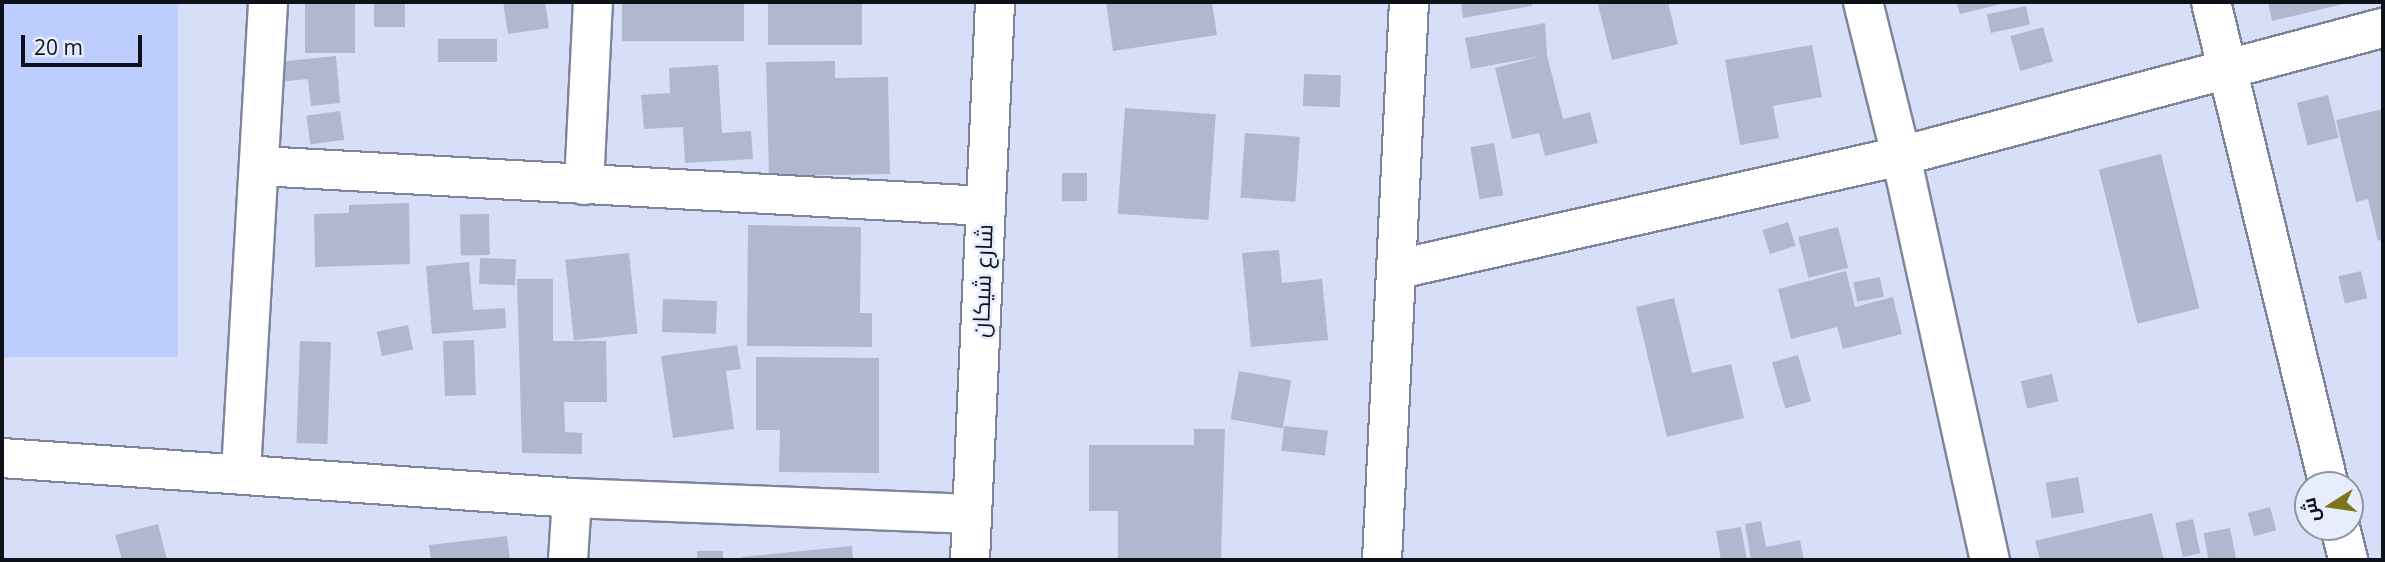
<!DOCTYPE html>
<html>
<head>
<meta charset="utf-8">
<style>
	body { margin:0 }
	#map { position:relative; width:2385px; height:562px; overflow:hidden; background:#d7dff8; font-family:"Open Sans",Cairo,sans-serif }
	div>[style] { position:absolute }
	.green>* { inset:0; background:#bccdfe; transform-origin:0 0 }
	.building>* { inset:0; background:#b0b8d0; transform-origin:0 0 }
	.roads { filter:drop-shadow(2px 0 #7d859b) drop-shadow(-2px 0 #7d859b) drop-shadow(0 2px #7d859b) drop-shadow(0 -2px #7d859b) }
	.minor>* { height:38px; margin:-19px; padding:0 19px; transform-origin:19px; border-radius:19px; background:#fff }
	span { translate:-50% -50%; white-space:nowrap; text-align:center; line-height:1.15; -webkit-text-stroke:5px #e7edfc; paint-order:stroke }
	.street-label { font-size:23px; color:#0e1119 }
	.frame { position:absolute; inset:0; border:4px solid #0e1119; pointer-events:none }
	.north { position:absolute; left:2294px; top:471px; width:70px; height:70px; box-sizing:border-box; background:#e7edfc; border:2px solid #9095a1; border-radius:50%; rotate:258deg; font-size:19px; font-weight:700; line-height:28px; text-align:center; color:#0e1119 }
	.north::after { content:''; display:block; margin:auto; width:24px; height:32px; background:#7d7519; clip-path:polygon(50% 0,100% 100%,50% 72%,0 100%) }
	.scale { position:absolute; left:21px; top:35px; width:121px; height:32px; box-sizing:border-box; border:4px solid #0e1119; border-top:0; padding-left:9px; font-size:21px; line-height:24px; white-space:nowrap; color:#0e1119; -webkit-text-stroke:5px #e7edfc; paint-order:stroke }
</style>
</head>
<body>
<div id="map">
	<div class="green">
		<i style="left:2px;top:2px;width:176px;height:355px"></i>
	</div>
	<div class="building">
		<i style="left:305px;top:2px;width:50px;height:51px"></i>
		<i style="left:374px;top:2px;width:31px;height:25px"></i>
		<i style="clip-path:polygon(503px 2px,545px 2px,549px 28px,508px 34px)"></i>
		<i style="left:622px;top:2px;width:122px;height:39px"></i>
		<i style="left:768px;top:2px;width:94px;height:43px"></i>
		<i style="clip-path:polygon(1106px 2px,1212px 2px,1217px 35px,1113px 51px)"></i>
		<i style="clip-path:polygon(1461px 2px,1532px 2px,1532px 6px,1463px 18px)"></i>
		<i style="clip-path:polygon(1613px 2px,1668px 2px,1678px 44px,1612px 60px,1598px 5px)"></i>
		<i style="clip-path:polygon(1956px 2px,2005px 2px,2005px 3px,1960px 14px)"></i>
		<i style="clip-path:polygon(2268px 2px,2347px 2px,2347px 3px,2272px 21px)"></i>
		<i style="left:2026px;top:6px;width:19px;height:40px;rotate:78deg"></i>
		<i style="clip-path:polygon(1545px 23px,1547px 55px,1563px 119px,1590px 112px,1598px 143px,1545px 156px,1539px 133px,1512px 139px,1495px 68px,1541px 56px,1471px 69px,1465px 38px)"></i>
		<i style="left:2043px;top:27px;width:36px;height:34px;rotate:74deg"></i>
		<i style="left:497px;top:39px;width:23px;height:59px;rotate:90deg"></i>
		<i style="clip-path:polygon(1812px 45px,1822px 97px,1773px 106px,1779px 138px,1740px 145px,1725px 60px)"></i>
		<i style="clip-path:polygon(336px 56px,340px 103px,311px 106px,308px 79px,279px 82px,277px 62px)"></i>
		<i style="clip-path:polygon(835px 61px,835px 78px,888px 77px,890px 174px,769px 176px,766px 62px)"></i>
		<i style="clip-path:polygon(718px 65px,722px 133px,751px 131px,753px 159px,685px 163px,683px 127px,644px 129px,641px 95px,670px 93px,669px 68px)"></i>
		<i style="left:1304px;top:74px;width:37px;height:32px;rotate:2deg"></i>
		<i style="left:2328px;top:95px;width:44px;height:32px;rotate:76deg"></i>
		<i style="left:1125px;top:108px;width:91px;height:106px;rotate:4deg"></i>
		<i style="clip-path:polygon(2383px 109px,2383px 239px,2378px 241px,2368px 199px,2356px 202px,2336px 120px)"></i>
		<i style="left:340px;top:111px;width:29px;height:34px;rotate:82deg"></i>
		<i style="left:1245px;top:133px;width:55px;height:65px;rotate:4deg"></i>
		<i style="left:1494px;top:143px;width:53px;height:24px;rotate:80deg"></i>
		<i style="left:2161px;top:154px;width:159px;height:64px;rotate:76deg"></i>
		<i style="left:1062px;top:173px;width:25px;height:28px"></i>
		<i style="clip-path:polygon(409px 203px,410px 264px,315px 267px,314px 214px,349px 213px,349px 205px)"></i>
		<i style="left:489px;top:214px;width:41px;height:29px;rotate:89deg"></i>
		<i style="left:1788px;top:222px;width:25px;height:27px;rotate:72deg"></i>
		<i style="clip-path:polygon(748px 225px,861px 227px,860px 313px,872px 313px,872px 347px,747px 346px)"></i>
		<i style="left:1838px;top:227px;width:42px;height:41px;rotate:76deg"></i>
		<i style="clip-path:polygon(1279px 250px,1282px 283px,1322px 279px,1328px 340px,1251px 347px,1242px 253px)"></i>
		<i style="left:629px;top:253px;width:81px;height:64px;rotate:84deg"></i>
		<i style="left:480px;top:258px;width:36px;height:26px;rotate:2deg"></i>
		<i style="clip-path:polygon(469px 262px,473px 310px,505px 308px,506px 328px,432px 334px,426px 266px)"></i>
		<i style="clip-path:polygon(1846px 271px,1855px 307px,1893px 297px,1902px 334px,1843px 349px,1837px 327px,1791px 339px,1778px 289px)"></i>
		<i style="left:2361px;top:271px;width:28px;height:23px;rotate:77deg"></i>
		<i style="left:1880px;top:277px;width:20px;height:27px;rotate:79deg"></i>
		<i style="clip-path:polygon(517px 279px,553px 279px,553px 341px,606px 341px,607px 402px,564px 402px,565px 432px,582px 433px,582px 454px,522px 453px)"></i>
		<i style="clip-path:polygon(1674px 298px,1692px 373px,1731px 364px,1744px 418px,1667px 437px,1636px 307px)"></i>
		<i style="left:663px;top:299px;width:54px;height:33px;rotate:2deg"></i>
		<i style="left:408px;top:325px;width:25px;height:32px;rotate:78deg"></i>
		<i style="left:474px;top:340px;width:55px;height:31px;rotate:88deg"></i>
		<i style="left:300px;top:341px;width:31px;height:102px;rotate:2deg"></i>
		<i style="clip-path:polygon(737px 345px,741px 369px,726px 371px,734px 429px,673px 438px,661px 356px)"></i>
		<i style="left:1798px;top:355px;width:48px;height:27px;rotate:74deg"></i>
		<i style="clip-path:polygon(756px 357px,879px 358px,879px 473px,779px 472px,780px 430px,756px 430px)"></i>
		<i style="left:1239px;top:371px;width:53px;height:49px;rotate:10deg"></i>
		<i style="left:2052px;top:374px;width:28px;height:32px;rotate:77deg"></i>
		<i style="left:1284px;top:426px;width:44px;height:25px;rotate:6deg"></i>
		<i style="clip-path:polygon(1194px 429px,1225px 429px,1221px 560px,1118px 560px,1118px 511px,1089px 511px,1089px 445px,1194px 445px)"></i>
		<i style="left:2078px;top:477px;width:36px;height:33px;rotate:80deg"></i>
		<i style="left:2270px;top:507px;width:24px;height:23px;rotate:75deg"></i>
		<i style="clip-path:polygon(2152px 513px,2164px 560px,2040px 560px,2035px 541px)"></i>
		<i style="left:2193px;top:519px;width:35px;height:18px;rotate:78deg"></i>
		<i style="clip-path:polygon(1761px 521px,1766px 547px,1800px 540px,1804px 560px,1751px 560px,1745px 524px)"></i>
		<i style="clip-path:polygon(158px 524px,167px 560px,122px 560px,115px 535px)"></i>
		<i style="clip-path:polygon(1741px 527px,1747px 560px,1721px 560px,1716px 531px)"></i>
		<i style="left:2230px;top:528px;width:31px;height:27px;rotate:79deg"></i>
		<i style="clip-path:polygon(507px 536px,510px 560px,431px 560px,429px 545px)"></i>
		<i style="clip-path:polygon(852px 546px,853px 560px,742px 560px,742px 557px)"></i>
		<i style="left:723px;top:551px;width:9px;height:26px;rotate:90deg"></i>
	</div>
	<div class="roads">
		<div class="minor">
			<i style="left:1863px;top:2px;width:159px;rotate:76.1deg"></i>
			<i style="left:1901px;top:156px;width:414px;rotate:77.6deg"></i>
			<i style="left:2211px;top:2px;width:497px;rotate:76.3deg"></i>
			<i style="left:260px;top:166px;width:726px;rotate:3.16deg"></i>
			<i style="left:584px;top:185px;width:183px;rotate:-87.2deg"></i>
			<i style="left:1399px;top:269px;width:515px;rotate:-12.69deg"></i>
			<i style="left:1901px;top:156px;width:499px;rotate:-14.9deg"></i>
			<i style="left:2px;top:458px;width:571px;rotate:4.01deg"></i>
			<i style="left:572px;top:498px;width:400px;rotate:2.3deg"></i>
			<i style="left:241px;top:472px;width:471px;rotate:-86.7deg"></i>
			<i style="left:2340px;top:527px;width:34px;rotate:76deg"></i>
			<i style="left:568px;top:560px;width:62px;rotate:-86.3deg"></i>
			<i style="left:970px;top:560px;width:559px;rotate:-87.43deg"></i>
			<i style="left:1382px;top:560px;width:559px;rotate:-87.23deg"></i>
		</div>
	</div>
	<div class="street-label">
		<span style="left:982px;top:281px;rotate:-88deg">شارع شيكان</span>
	</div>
	<div class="frame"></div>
	<div class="north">ش</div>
	<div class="scale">20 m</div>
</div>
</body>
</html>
